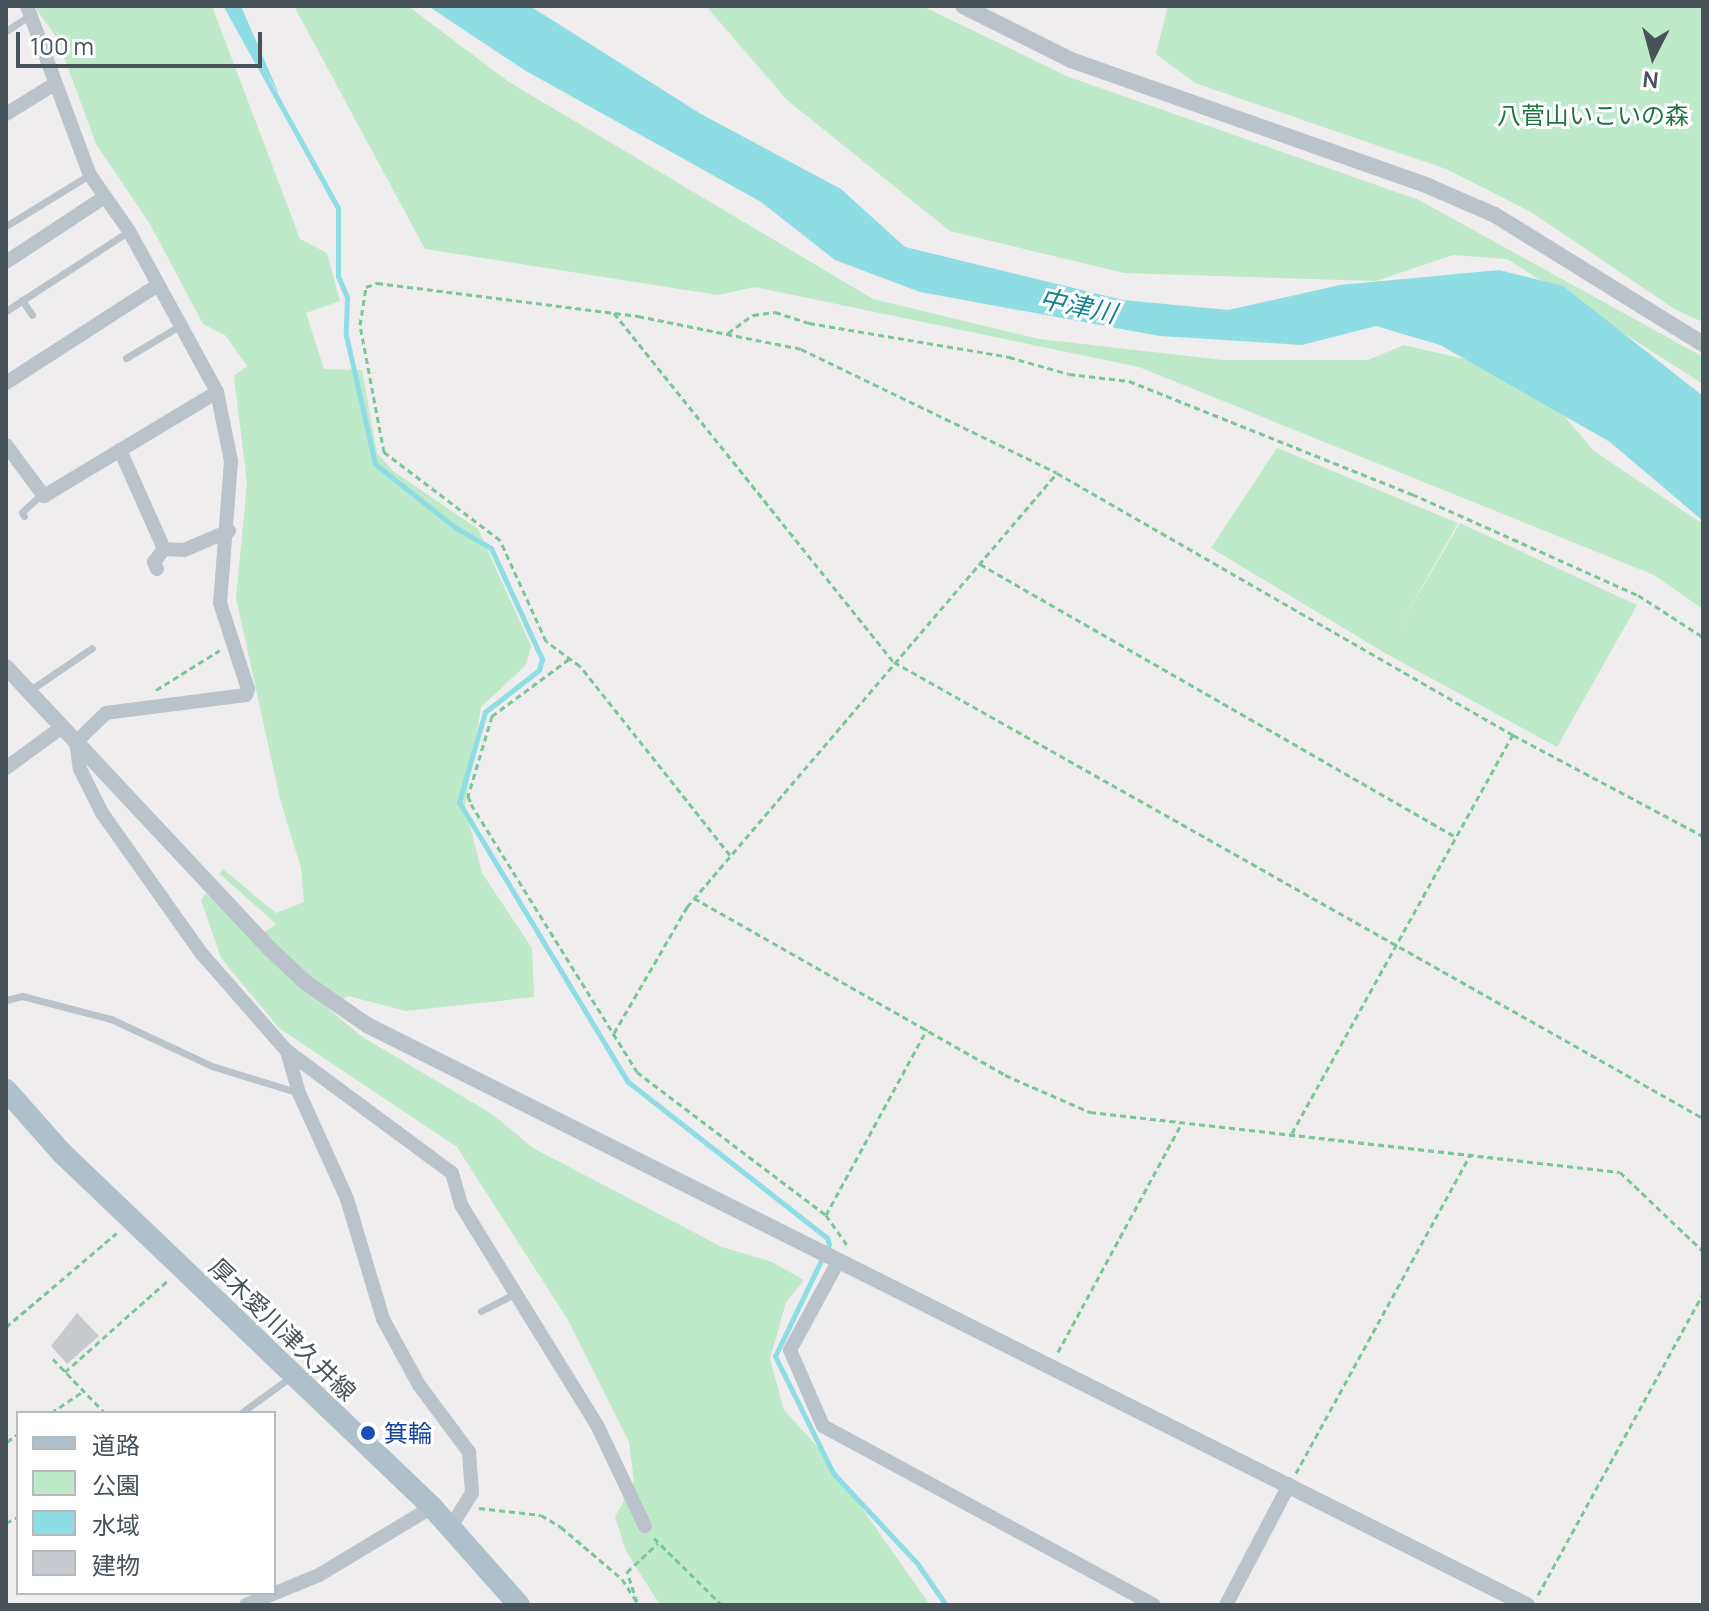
<!DOCTYPE html>
<html>
<head>
<meta charset="utf-8">
<style>
	body { margin:0 }
	#map { position:relative; width:1709px; height:1611px; overflow:hidden; background:#efeded; font-family:Manrope,"Noto Sans JP",sans-serif }
	div>[style] { position:absolute }
	.green>* { inset:0; background:#beeac9 }
	.water>* { inset:0; background:#8edde4 }
	.stream>* { height:5px; margin:-2.5px; padding:0 2.5px; transform-origin:2.5px; border-radius:2.5px; background:#8edde4 }
	.building>* { inset:0; background:#c7cbcf }
	.path>* { height:3px; margin-top:-1.5px; transform-origin:0; background:repeating-linear-gradient(90deg,#79c696 0 6px,transparent 0 10px) }
	.service>* { height:7px; margin:-3.5px; padding:0 3.5px; transform-origin:3.5px; border-radius:3.5px; background:#b9c3c9 }
	.minor>* { height:14px; margin:-7px; padding:0 7px; transform-origin:7px; border-radius:7px; background:#b9c3c9 }
	.tertiary>* { height:16px; margin:-8px; padding:0 8px; transform-origin:8px; border-radius:8px; background:#b9c3c9 }
	.primary>* { height:22px; margin:-11px; padding:0 11px; transform-origin:11px; border-radius:11px; background:#aec0ca }
	.dots>* { width:22px; height:22px; translate:-50% -50%; box-sizing:border-box; border:4px solid #fff; border-radius:50% }
	span { translate:-50% -50%; white-space:nowrap; text-align:center; line-height:1.15; -webkit-text-stroke:6px #fff; paint-order:stroke }
	.park-label { font-size:24px; color:#1d743e }
	.street-label { font-size:24px; color:#475259 }
	.transit-label { font-size:24px; color:#164399 }
	.left { translate:0 -50%; text-align:left }
	.water-label { font-size:26px; color:#16838d; font-style:italic }
	.frame { position:absolute; inset:0; border:8px solid #475259; pointer-events:none }
	.legend { position:absolute; left:16px; top:1411px; width:260px; height:184px; box-sizing:border-box; background:#fff; border:2px solid #b5babd; margin:0; padding:10px 14px; list-style:none; font-size:24px; color:#475259 }
	.legend li { display:flex; align-items:center; gap:16px; height:40px }
	.legend b { width:40px; border:2px solid #b5babd }
	.north { position:absolute; left:1613px; top:16px; width:80px; height:80px; -webkit-text-stroke:6px #fff; paint-order:stroke; rotate:186deg; font-size:22px; font-weight:700; line-height:32px; text-align:center; color:#475259 }
	.north::after { content:''; display:block; margin:auto; width:28px; height:36px; background:#475259; clip-path:polygon(50% 0,100% 100%,50% 72%,0 100%) }
	.scale { position:absolute; left:16px; top:32px; width:246px; height:36px; box-sizing:border-box; border:4px solid #475259; border-top:0; padding-left:10px; font-size:24px; line-height:28px; white-space:nowrap; color:#475259; -webkit-text-stroke:6px #fff; paint-order:stroke }
</style>
</head>
<body>
<div id="map">
	<div class="green">
		<i style="clip-path:polygon(34px 6px,212px 6px,300px 239px,327px 253px,340px 301px,306px 313px,324px 369px,362px 370px,377px 453px,393px 471px,478px 529px,531px 646px,526px 665px,481px 707px,465px 806px,482px 873px,532px 948px,534px 997px,406px 1011px,348px 996px,329px 1009px,361px 1036px,492px 1114px,533px 1148px,722px 1247px,772px 1262px,804px 1280px,786px 1302px,770px 1359px,784px 1410px,823px 1453px,930px 1605px,660px 1605px,626px 1551px,615px 1517px,634px 1481px,629px 1442px,568px 1320px,457px 1147px,279px 1028px,221px 958px,201px 900px,206px 893px,256px 938px,276px 924px,220px 874px,223px 869px,276px 913px,304px 902px,301px 868px,280px 799px,236px 598px,247px 483px,234px 376px,247px 366px,225px 335px,203px 324px,150px 224px,96px 144px,57px 38px)"></i>
		<i style="clip-path:polygon(294px 6px,408px 6px,509px 82px,873px 299px,1039px 339px,1223px 360px,1368px 360px,1404px 345px,1528px 374px,1594px 451px,1703px 524px,1703px 609px,1654px 575px,1139px 367px,755px 287px,718px 295px,425px 249px)"></i>
		<i style="clip-path:polygon(706px 6px,922px 6px,1069px 77px,1419px 200px,1703px 357px,1703px 384px,1507px 259px,1453px 255px,1376px 281px,1124px 273px,950px 231px,787px 100px)"></i>
		<i style="clip-path:polygon(1168px 6px,1703px 6px,1703px 322px,1676px 310px,1531px 212px,1446px 169px,1195px 83px,1156px 54px)"></i>
		<i style="clip-path:polygon(1277px 448px,1458px 523px,1397px 631px,1460px 523px,1637px 605px,1557px 747px,1385px 653px,1211px 548px)"></i>
	</div>
	<div class="water">
		<i style="clip-path:polygon(226px 6px,241px 6px,279px 94px)"></i>
		<i style="clip-path:polygon(428px 6px,530px 6px,701px 114px,841px 189px,905px 247px,1123px 300px,1228px 310px,1340px 285px,1499px 270px,1563px 286px,1703px 396px,1703px 521px,1610px 442px,1440px 345px,1376px 326px,1302px 345px,1160px 336px,920px 292px,835px 260px,761px 202px,526px 71px)"></i>
	</div>
	<div class="stream">
		<i style="left:226px;top:6px;width:231px;rotate:61deg"></i>
		<i style="left:338px;top:208px;width:68px;rotate:90deg"></i>
		<i style="left:338px;top:276px;width:23px;rotate:67deg"></i>
		<i style="left:347px;top:297px;width:38px;rotate:92deg"></i>
		<i style="left:346px;top:335px;width:132px;rotate:77.3deg"></i>
		<i style="left:375px;top:464px;width:103px;rotate:38.3deg"></i>
		<i style="left:456px;top:528px;width:40px;rotate:29.7deg"></i>
		<i style="left:491px;top:548px;width:122px;rotate:65.3deg"></i>
		<i style="left:542px;top:659px;width:11px;rotate:105deg"></i>
		<i style="left:539px;top:670px;width:68px;rotate:142.1deg"></i>
		<i style="left:485px;top:712px;width:94px;rotate:106.1deg"></i>
		<i style="left:459px;top:802px;width:326px;rotate:58.9deg"></i>
		<i style="left:627px;top:1081px;width:254px;rotate:38.1deg"></i>
		<i style="left:827px;top:1238px;width:6px;rotate:72deg"></i>
		<i style="left:829px;top:1244px;width:124px;rotate:115.7deg"></i>
		<i style="left:775px;top:1356px;width:131px;rotate:63.6deg"></i>
		<i style="left:833px;top:1473px;width:123px;rotate:47deg"></i>
		<i style="left:917px;top:1563px;width:51px;rotate:55.4deg"></i>
	</div>
	<div class="building">
		<i style="clip-path:polygon(77px 1313px,99px 1336px,67px 1364px,51px 1346px)"></i>
	</div>
	<div class="path">
		<i style="left:614px;top:313px;width:447px;rotate:51.3deg"></i>
		<i style="left:894px;top:662px;width:929px;rotate:29.41deg"></i>
		<i style="left:728px;top:333px;width:31px;rotate:-36deg"></i>
		<i style="left:753px;top:315px;width:22px;rotate:-8deg"></i>
		<i style="left:775px;top:312px;width:36px;rotate:18deg"></i>
		<i style="left:809px;top:323px;width:203px;rotate:9.6deg"></i>
		<i style="left:1009px;top:357px;width:62px;rotate:15.8deg"></i>
		<i style="left:1069px;top:374px;width:60px;rotate:6.7deg"></i>
		<i style="left:1129px;top:381px;width:305px;rotate:21.8deg"></i>
		<i style="left:1412px;top:494px;width:248px;rotate:24.1deg"></i>
		<i style="left:1638px;top:595px;width:77px;rotate:32.9deg"></i>
		<i style="left:980px;top:564px;width:549px;rotate:29.84deg"></i>
		<i style="left:569px;top:659px;width:96px;rotate:143.5deg"></i>
		<i style="left:492px;top:716px;width:84px;rotate:106.7deg"></i>
		<i style="left:468px;top:796px;width:9px;rotate:69deg"></i>
		<i style="left:471px;top:804px;width:315px;rotate:58.2deg"></i>
		<i style="left:637px;top:1072px;width:237px;rotate:37.1deg"></i>
		<i style="left:826px;top:1215px;width:38px;rotate:55deg"></i>
		<i style="left:156px;top:690px;width:75px;rotate:-32deg"></i>
		<i style="left:730px;top:855px;width:241px;rotate:-128.4deg"></i>
		<i style="left:580px;top:666px;width:42px;rotate:-143.7deg"></i>
		<i style="left:546px;top:641px;width:111px;rotate:-114.5deg"></i>
		<i style="left:500px;top:540px;width:146px;rotate:-142.8deg"></i>
		<i style="left:384px;top:452px;width:129px;rotate:-100.7deg"></i>
		<i style="left:360px;top:325px;width:38px;rotate:-81deg"></i>
		<i style="left:366px;top:287px;width:12px;rotate:-20deg"></i>
		<i style="left:377px;top:283px;width:263px;rotate:7.2deg"></i>
		<i style="left:638px;top:316px;width:166px;rotate:11.4deg"></i>
		<i style="left:801px;top:349px;width:284px;rotate:25.8deg"></i>
		<i style="left:1057px;top:473px;width:526px;rotate:29.88deg"></i>
		<i style="left:1513px;top:735px;width:215px;rotate:28deg"></i>
		<i style="left:694px;top:898px;width:358px;rotate:29.6deg"></i>
		<i style="left:1005px;top:1075px;width:93px;rotate:23.5deg"></i>
		<i style="left:1090px;top:1112px;width:533px;rotate:6.46deg"></i>
		<i style="left:1620px;top:1172px;width:115px;rotate:43.6deg"></i>
		<i style="left:614px;top:1033px;width:146px;rotate:-59.9deg"></i>
		<i style="left:687px;top:907px;width:570px;rotate:-49.55deg"></i>
		<i style="left:1292px;top:1133px;width:455px;rotate:-61deg"></i>
		<i style="left:826px;top:1215px;width:212px;rotate:-61.5deg"></i>
		<i style="left:6px;top:1327px;width:145px;rotate:-40.3deg"></i>
		<i style="left:1058px;top:1352px;width:260px;rotate:-61.6deg"></i>
		<i style="left:53px;top:1359px;width:75px;rotate:46.1deg"></i>
		<i style="left:65px;top:1372px;width:137px;rotate:-41.7deg"></i>
		<i style="left:51px;top:1413px;width:36px;rotate:-34deg"></i>
		<i style="left:7px;top:1442px;width:14px;rotate:-36deg"></i>
		<i style="left:1296px;top:1473px;width:364px;rotate:-61.3deg"></i>
		<i style="left:479px;top:1508px;width:62px;rotate:6.4deg"></i>
		<i style="left:541px;top:1515px;width:23px;rotate:31deg"></i>
		<i style="left:561px;top:1527px;width:80px;rotate:40.4deg"></i>
		<i style="left:622px;top:1579px;width:31px;rotate:57deg"></i>
		<i style="left:6px;top:1523px;width:13px;rotate:-27deg"></i>
		<i style="left:654px;top:1538px;width:95px;rotate:44.6deg"></i>
		<i style="left:1538px;top:1595px;width:344px;rotate:-61.3deg"></i>
		<i style="left:637px;top:1602px;width:32px;rotate:-108deg"></i>
		<i style="left:627px;top:1572px;width:42px;rotate:-43.1deg"></i>
	</div>
	<div class="service">
		<i style="left:6px;top:31px;width:30px;rotate:-33deg"></i>
		<i style="left:6px;top:226px;width:97px;rotate:-31.6deg"></i>
		<i style="left:22px;top:300px;width:18px;rotate:56deg"></i>
		<i style="left:6px;top:311px;width:147px;rotate:-33deg"></i>
		<i style="left:126px;top:358px;width:64px;rotate:-31deg"></i>
		<i style="left:24px;top:516px;width:4px;rotate:-117deg"></i>
		<i style="left:22px;top:512px;width:24px;rotate:-42deg"></i>
		<i style="left:29px;top:691px;width:76px;rotate:-34.3deg"></i>
		<i style="left:6px;top:1000px;width:16px;rotate:-14deg"></i>
		<i style="left:22px;top:996px;width:92px;rotate:14.5deg"></i>
		<i style="left:111px;top:1019px;width:111px;rotate:25deg"></i>
		<i style="left:212px;top:1066px;width:91px;rotate:17.2deg"></i>
		<i style="left:481px;top:1311px;width:39px;rotate:-27deg"></i>
		<i style="left:241px;top:1413px;width:63px;rotate:-36deg"></i>
	</div>
	<div class="minor">
		<i style="left:27px;top:6px;width:180px;rotate:69.6deg"></i>
		<i style="left:90px;top:175px;width:68px;rotate:55.1deg"></i>
		<i style="left:129px;top:231px;width:183px;rotate:61.3deg"></i>
		<i style="left:217px;top:392px;width:70px;rotate:78.5deg"></i>
		<i style="left:231px;top:461px;width:142px;rotate:94.4deg"></i>
		<i style="left:220px;top:603px;width:90px;rotate:72deg"></i>
		<i style="left:248px;top:689px;width:6px;rotate:108deg"></i>
		<i style="left:246px;top:695px;width:141px;rotate:172.7deg"></i>
		<i style="left:106px;top:713px;width:42px;rotate:136deg"></i>
		<i style="left:76px;top:742px;width:27px;rotate:82deg"></i>
		<i style="left:80px;top:769px;width:49px;rotate:63.4deg"></i>
		<i style="left:102px;top:813px;width:173px;rotate:54.7deg"></i>
		<i style="left:202px;top:954px;width:129px;rotate:48.8deg"></i>
		<i style="left:287px;top:1051px;width:44px;rotate:74.1deg"></i>
		<i style="left:299px;top:1093px;width:116px;rotate:65.6deg"></i>
		<i style="left:347px;top:1199px;width:125px;rotate:73.3deg"></i>
		<i style="left:383px;top:1319px;width:75px;rotate:61.4deg"></i>
		<i style="left:419px;top:1385px;width:84px;rotate:53.3deg"></i>
		<i style="left:469px;top:1452px;width:41px;rotate:85.8deg"></i>
		<i style="left:472px;top:1493px;width:40px;rotate:122deg"></i>
		<i style="left:6px;top:114px;width:55px;rotate:-31.7deg"></i>
		<i style="left:6px;top:262px;width:116px;rotate:-33.4deg"></i>
		<i style="left:6px;top:383px;width:181px;rotate:-32.8deg"></i>
		<i style="left:6px;top:445px;width:64px;rotate:53.3deg"></i>
		<i style="left:44px;top:496px;width:202px;rotate:-31deg"></i>
		<i style="left:120px;top:450px;width:108px;rotate:66deg"></i>
		<i style="left:157px;top:569px;width:8px;rotate:-113deg"></i>
		<i style="left:154px;top:562px;width:16px;rotate:-52deg"></i>
		<i style="left:164px;top:549px;width:20px;rotate:3deg"></i>
		<i style="left:184px;top:550px;width:49px;rotate:-22.9deg"></i>
		<i style="left:6px;top:768px;width:69px;rotate:-36.2deg"></i>
		<i style="left:287px;top:1051px;width:205px;rotate:36.5deg"></i>
		<i style="left:452px;top:1173px;width:33px;rotate:74deg"></i>
		<i style="left:461px;top:1205px;width:259px;rotate:58.3deg"></i>
		<i style="left:597px;top:1425px;width:112px;rotate:64.6deg"></i>
		<i style="left:838px;top:1262px;width:100px;rotate:118.6deg"></i>
		<i style="left:790px;top:1350px;width:83px;rotate:66.5deg"></i>
		<i style="left:823px;top:1426px;width:376px;rotate:28.4deg"></i>
		<i style="left:246px;top:1605px;width:79px;rotate:-22.3deg"></i>
		<i style="left:319px;top:1575px;width:132px;rotate:-31deg"></i>
		<i style="left:1226px;top:1605px;width:136px;rotate:-62.3deg"></i>
	</div>
	<div class="tertiary">
		<i style="left:963px;top:6px;width:121px;rotate:26.6deg"></i>
		<i style="left:1071px;top:60px;width:379px;rotate:19.4deg"></i>
		<i style="left:1428px;top:186px;width:73px;rotate:23.4deg"></i>
		<i style="left:1495px;top:215px;width:245px;rotate:31.8deg"></i>
		<i style="left:6px;top:667px;width:386px;rotate:46.9deg"></i>
		<i style="left:270px;top:949px;width:48px;rotate:43.3deg"></i>
		<i style="left:305px;top:982px;width:75px;rotate:34.7deg"></i>
		<i style="left:367px;top:1025px;width:1297px;rotate:26.57deg"></i>
	</div>
	<div class="primary">
		<i style="left:6px;top:1090px;width:84px;rotate:48.4deg"></i>
		<i style="left:62px;top:1153px;width:512px;rotate:43.73deg"></i>
		<i style="left:432px;top:1507px;width:131px;rotate:48.4deg"></i>
	</div>
	<div class="dots">
		<i style="left:368px;top:1433px;background:#1a4fb4"></i>
	</div>
	<div class="park-label">
		<span style="left:1593px;top:115px">八菅山いこいの森</span>
	</div>
	<div class="street-label">
		<span style="left:283px;top:1329px;rotate:44deg">厚木愛川津久井線</span>
	</div>
	<div class="transit-label">
		<span class="left" style="left:384px;top:1433px">箕輪</span>
	</div>
	<div class="water-label">
		<span style="left:1078px;top:306px;rotate:12deg">中津川</span>
	</div>
	<div class="frame"></div>
	<ul class="legend">
	<li><b style="height:10px;background:#aec0ca"></b>道路</li>
	<li><b style="height:22px;background:#beeac9"></b>公園</li>
	<li><b style="height:22px;background:#8edde4"></b>水域</li>
	<li><b style="height:22px;background:#c7cbcf"></b>建物</li>
	</ul>
	<div class="north">N</div>
	<div class="scale">100 m</div>
</div>
</body>
</html>
